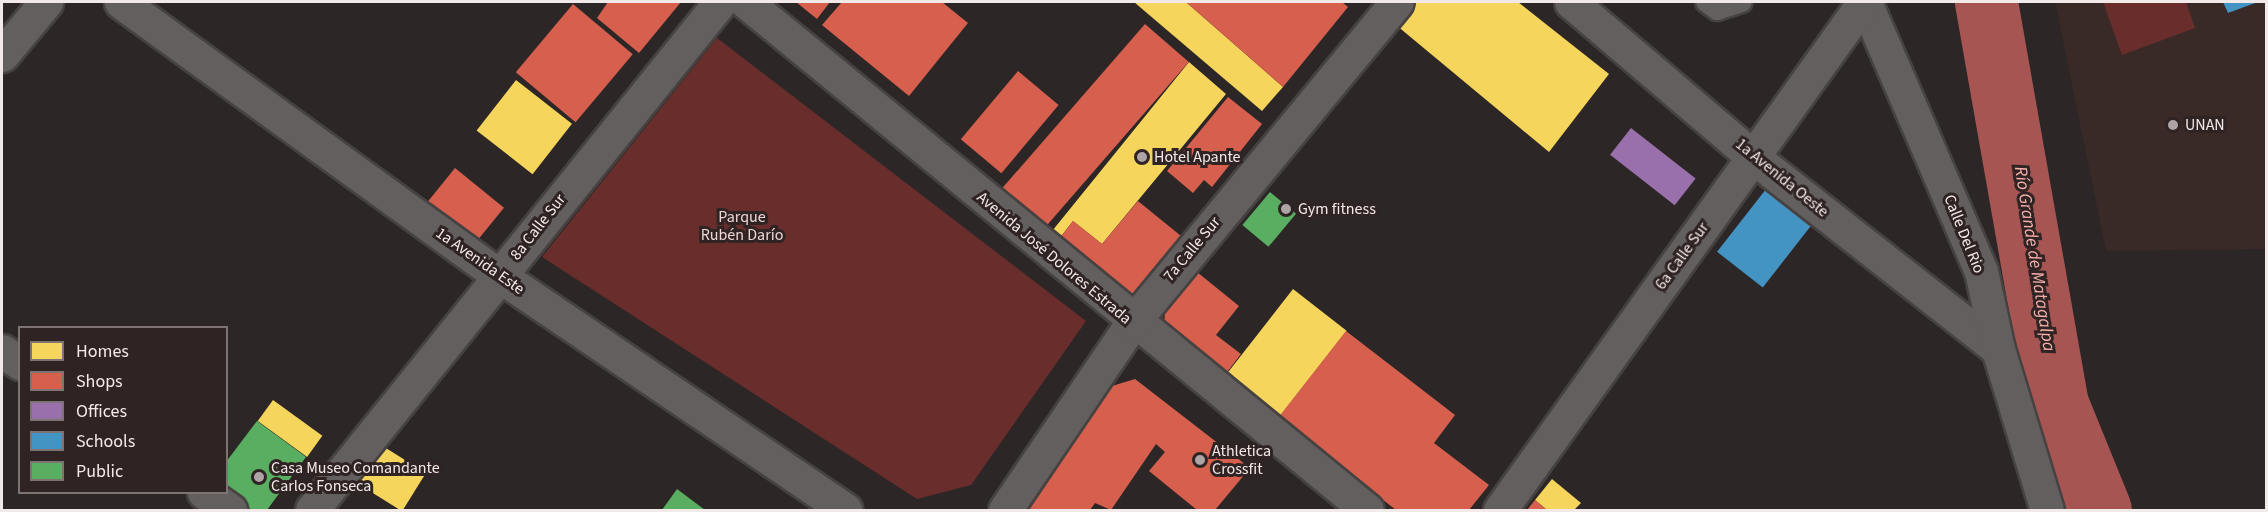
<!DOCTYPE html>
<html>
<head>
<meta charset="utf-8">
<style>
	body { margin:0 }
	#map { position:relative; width:2268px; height:512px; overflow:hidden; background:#2c2626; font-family:"Source Sans 3",sans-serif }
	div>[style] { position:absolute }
	.built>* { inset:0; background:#392927 }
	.green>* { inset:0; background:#692e2c }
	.homes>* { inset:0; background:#f6d55c; transform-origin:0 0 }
	.shops>* { inset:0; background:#d6604d; transform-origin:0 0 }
	.offices>* { inset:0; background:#9970ab; transform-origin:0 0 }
	.schools>* { inset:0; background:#4393c3; transform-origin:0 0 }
	.public>* { inset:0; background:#5aae61; transform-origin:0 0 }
	.river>* { height:63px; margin:-31.5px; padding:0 31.5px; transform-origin:31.5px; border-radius:31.5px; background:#a65553 }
	.roads { filter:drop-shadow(2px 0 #474242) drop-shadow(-2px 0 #474242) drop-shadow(0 2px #474242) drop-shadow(0 -2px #474242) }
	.service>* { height:20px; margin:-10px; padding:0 10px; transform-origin:10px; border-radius:10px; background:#625f5e }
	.minor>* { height:33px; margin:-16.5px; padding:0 16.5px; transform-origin:16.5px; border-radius:16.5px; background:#625f5e }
	.tertiary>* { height:33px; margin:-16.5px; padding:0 16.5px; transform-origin:16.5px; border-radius:16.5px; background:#625f5e }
	.dots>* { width:16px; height:16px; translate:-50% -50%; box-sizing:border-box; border:3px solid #2f2423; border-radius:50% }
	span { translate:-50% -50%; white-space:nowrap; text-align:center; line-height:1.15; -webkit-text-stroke:6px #2f2423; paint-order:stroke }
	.poi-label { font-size:16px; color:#f2eae9 }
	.left { translate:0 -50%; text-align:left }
	.street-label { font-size:16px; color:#f2eae9 }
	.park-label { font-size:16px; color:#efd5d3 }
	.water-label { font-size:18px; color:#fab1ac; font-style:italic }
	.frame { position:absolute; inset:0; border:3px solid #f2eae9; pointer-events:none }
	.legend { position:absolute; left:18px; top:326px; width:210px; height:168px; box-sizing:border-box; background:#2f2423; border:2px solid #7d7372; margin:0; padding:8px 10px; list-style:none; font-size:18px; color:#f2eae9 }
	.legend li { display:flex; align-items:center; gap:12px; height:30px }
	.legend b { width:30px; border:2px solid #7d7372 }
</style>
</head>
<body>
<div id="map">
	<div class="built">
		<i style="clip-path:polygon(2055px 2px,2266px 2px,2266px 249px,2106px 251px)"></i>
	</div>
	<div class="green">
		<i style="clip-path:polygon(2103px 2px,2186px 2px,2195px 28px,2122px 55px)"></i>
		<i style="clip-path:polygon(717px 38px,1086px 321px,971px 485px,917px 499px,542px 257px)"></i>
	</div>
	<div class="homes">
		<i style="clip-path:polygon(1134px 2px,1186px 2px,1283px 87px,1262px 111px)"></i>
		<i style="clip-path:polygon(1406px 2px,1518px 2px,1609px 74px,1549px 152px,1390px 20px)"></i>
		<i style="clip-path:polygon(1189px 62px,1226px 94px,1102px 244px,1073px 221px,1052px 248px,1044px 241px)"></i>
		<i style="left:516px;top:80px;width:71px;height:64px;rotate:38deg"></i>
		<i style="left:1293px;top:289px;width:68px;height:111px;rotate:38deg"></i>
		<i style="left:273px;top:400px;width:61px;height:26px;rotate:36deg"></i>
		<i style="left:381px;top:445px;width:53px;height:45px;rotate:32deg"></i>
		<i style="clip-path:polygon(1552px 479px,1581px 503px,1574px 510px,1547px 510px,1535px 500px)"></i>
	</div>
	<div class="shops">
		<i style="clip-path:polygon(608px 2px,681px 2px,639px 53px,597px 18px)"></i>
		<i style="clip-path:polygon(796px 2px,830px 2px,817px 19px)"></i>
		<i style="clip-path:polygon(842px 2px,942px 2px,968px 23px,909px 96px,822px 25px)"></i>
		<i style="clip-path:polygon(1186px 2px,1342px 2px,1348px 7px,1283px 87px)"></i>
		<i style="left:573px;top:4px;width:78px;height:89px;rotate:40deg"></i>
		<i style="left:1145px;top:24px;width:58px;height:233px;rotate:41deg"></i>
		<i style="left:1018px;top:71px;width:53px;height:89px;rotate:40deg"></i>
		<i style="clip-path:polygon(1228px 97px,1262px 124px,1212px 187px,1204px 180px,1193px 193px,1167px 171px)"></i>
		<i style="left:455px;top:168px;width:63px;height:52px;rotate:39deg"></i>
		<i style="clip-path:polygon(1138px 201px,1181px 236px,1128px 299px,1052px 248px,1073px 221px,1102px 244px)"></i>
		<i style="clip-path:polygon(1197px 272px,1239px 306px,1216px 335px,1241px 354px,1224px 376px,1164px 327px,1165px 310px)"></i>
		<i style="clip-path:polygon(1346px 331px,1455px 415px,1434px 443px,1489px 485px,1469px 510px,1396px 510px,1278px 418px)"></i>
		<i style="clip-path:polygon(1135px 379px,1250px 468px,1215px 510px,1197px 510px,1149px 471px,1165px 452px,1156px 444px,1111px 510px,1095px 503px,1090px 510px,1029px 510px,1112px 386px)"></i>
		<i style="clip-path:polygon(1535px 500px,1547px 510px,1527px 510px)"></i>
	</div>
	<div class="offices">
		<i style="left:1631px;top:128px;width:82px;height:34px;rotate:38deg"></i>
	</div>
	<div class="schools">
		<i style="clip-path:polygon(2223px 2px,2258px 2px,2228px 13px)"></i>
		<i style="left:1770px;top:184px;width:58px;height:86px;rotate:38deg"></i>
	</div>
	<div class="public">
		<i style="left:1270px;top:192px;width:34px;height:43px;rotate:40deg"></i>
		<i style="clip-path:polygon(257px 421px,306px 457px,267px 510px,252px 510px,226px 491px,226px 462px)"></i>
		<i style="clip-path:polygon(677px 489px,705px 510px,662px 510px)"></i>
	</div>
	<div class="river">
		<i style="left:1986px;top:2px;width:408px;rotate:80deg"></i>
		<i style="left:2057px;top:404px;width:114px;rotate:67.9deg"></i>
	</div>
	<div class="roads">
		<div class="service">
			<i style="left:1706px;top:2px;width:14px;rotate:36deg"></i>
			<i style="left:1717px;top:10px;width:26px;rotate:-18deg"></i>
		</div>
		<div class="minor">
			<i style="left:121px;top:2px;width:468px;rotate:35.9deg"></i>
			<i style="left:500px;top:276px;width:300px;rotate:128.8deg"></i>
			<i style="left:1571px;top:2px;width:239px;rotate:40.4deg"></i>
			<i style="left:1753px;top:157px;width:311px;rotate:38.1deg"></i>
			<i style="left:1865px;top:2px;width:293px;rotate:66.7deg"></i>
			<i style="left:1981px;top:271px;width:80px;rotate:77.7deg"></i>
			<i style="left:1998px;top:349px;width:168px;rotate:73.1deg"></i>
			<i style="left:2px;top:55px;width:69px;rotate:-50.3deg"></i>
			<i style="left:2px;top:351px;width:22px;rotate:34deg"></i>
			<i style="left:204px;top:492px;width:32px;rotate:35deg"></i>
			<i style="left:1500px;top:510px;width:625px;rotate:-54.38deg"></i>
		</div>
		<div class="tertiary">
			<i style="left:720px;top:2px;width:351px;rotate:128.8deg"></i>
			<i style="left:500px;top:276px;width:417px;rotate:34.1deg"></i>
			<i style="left:746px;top:2px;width:802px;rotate:39.28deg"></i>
			<i style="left:1005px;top:510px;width:226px;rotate:-55.8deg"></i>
			<i style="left:1132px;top:323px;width:416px;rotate:-50.5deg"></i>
		</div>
	</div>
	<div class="dots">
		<i style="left:2173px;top:125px;background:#ada5a5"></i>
		<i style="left:1142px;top:157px;background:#ada5a5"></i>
		<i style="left:1286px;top:209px;background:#ada5a5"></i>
		<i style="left:1200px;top:460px;background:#ada5a5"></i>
		<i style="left:259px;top:477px;background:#ada5a5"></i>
	</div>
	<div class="poi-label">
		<span class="left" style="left:2185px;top:125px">UNAN</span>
		<span class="left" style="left:1154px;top:157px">Hotel Apante</span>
		<span class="left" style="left:1298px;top:209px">Gym fitness</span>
		<span class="left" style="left:1212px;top:460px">Athletica<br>Crossfit</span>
		<span class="left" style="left:271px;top:477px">Casa Museo Comandante<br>Carlos Fonseca</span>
	</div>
	<div class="street-label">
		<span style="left:1782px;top:178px;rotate:39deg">1a Avenida Oeste</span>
		<span style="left:538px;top:227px;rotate:-52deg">8a Calle Sur</span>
		<span style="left:1964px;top:234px;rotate:68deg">Calle Del Rio</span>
		<span style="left:1192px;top:249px;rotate:-50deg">7a Calle Sur</span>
		<span style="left:1682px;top:256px;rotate:-54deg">6a Calle Sur</span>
		<span style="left:1054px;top:258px;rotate:40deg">Avenida José Dolores Estrada</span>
		<span style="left:480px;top:261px;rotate:35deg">1a Avenida Este</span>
	</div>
	<div class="park-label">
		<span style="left:742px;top:226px">Parque<br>Rubén Darío</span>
	</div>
	<div class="water-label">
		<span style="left:2034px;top:259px;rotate:81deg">Río Grande de Matagalpa</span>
	</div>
	<div class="frame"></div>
	<ul class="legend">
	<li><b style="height:16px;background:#f6d55c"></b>Homes</li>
	<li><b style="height:16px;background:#d6604d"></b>Shops</li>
	<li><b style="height:16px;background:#9970ab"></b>Offices</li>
	<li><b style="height:16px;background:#4393c3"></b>Schools</li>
	<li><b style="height:16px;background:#5aae61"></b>Public</li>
	</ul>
</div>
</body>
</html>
